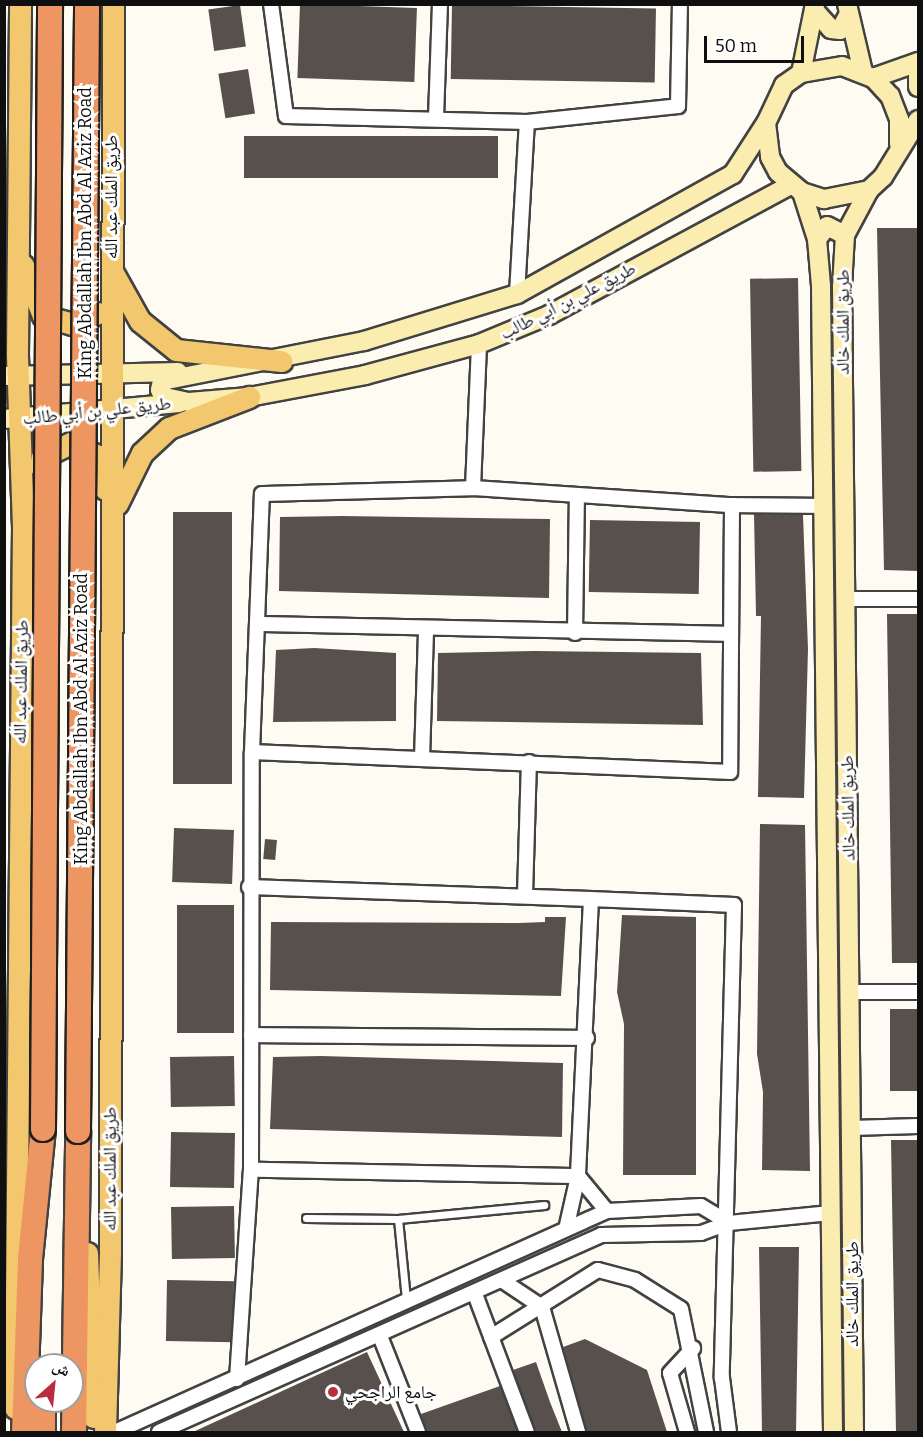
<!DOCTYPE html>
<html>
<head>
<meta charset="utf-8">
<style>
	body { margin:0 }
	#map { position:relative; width:923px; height:1437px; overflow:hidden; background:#fefbf2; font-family:Bitter,"Noto Naskh Arabic",serif }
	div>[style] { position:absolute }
	.building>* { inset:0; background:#58504c; transform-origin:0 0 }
	.roads { filter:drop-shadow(2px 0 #424242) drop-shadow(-2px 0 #424242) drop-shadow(0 2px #424242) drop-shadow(0 -2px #424242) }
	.service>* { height:7px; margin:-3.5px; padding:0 3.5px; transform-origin:3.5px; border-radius:3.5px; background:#fff }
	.minor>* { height:14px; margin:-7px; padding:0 7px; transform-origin:7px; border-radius:7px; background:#fff }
	.secondary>* { height:18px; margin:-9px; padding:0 9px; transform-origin:9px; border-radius:9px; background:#fbedb0 }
	.primary>* { height:21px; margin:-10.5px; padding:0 10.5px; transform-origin:10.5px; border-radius:10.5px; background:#f2c76e }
	.motorway>* { height:24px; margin:-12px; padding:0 12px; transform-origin:12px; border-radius:12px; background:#ee9661 }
	.bridges { filter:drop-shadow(2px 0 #202020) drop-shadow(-2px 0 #202020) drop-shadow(0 2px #202020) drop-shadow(0 -2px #202020) }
	.motorway-bridge>* { height:24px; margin:-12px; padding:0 12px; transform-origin:12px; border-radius:12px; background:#ee9661 }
	.dots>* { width:16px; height:16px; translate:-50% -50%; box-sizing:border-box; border:3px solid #fff; border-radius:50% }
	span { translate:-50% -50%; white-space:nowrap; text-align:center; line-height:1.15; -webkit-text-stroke:6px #fff; paint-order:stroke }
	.street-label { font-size:18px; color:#0f0f0f }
	.poi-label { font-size:18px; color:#0f0f0f }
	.left { translate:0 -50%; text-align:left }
	.frame { position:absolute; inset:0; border:6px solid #0f0f0f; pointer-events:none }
	.north { position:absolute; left:24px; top:1353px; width:60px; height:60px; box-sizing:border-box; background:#fff; border:2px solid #9f9f9f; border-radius:50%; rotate:27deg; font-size:16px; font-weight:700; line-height:24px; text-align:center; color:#0f0f0f }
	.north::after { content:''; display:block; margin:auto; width:21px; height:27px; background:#ba2d3f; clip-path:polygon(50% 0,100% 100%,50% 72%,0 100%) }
	.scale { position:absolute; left:704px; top:36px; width:100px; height:27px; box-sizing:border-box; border:3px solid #0f0f0f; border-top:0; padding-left:8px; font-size:18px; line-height:21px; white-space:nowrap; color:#0f0f0f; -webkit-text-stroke:4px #fff; paint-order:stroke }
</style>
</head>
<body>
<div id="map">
	<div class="building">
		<i style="left:300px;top:4px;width:117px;height:74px;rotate:2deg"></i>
		<i style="left:240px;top:5px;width:42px;height:32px;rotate:82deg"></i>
		<i style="left:452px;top:5px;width:204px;height:74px;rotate:1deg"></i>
		<i style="left:248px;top:69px;width:45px;height:30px;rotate:81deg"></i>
		<i style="left:244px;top:136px;width:254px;height:42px"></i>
		<i style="clip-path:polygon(877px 228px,918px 228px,918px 571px,884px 570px)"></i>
		<i style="left:798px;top:278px;width:193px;height:48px;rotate:89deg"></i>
		<i style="left:173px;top:512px;width:59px;height:272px"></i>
		<i style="clip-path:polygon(754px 514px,803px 515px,808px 649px,804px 798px,758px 797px,761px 616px,756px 616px)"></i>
		<i style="clip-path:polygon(342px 516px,550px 519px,549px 598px,279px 591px,280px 517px)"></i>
		<i style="left:590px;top:520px;width:110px;height:72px;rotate:1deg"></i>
		<i style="clip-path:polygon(887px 614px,918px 614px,918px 963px,892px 963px)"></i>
		<i style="clip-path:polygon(314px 648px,396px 653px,396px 721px,273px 722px,276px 650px)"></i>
		<i style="clip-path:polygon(535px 651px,701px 653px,703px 725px,437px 721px,438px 653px)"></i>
		<i style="clip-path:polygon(760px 824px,805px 825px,810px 1171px,762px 1170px,763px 1092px,757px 1054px)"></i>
		<i style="left:174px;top:828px;width:60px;height:54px;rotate:2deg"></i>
		<i style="left:265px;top:839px;width:12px;height:20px;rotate:5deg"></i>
		<i style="left:177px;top:905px;width:57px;height:128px"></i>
		<i style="clip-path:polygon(622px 915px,696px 917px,696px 1175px,623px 1175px,624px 1024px,617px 992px)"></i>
		<i style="clip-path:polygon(545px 917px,566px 917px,561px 996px,270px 990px,271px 922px,519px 923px,545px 922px)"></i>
		<i style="left:890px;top:1009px;width:28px;height:82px"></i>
		<i style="left:234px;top:1056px;width:50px;height:64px;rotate:89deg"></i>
		<i style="clip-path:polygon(321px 1056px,563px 1063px,562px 1137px,270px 1129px,273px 1057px)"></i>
		<i style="left:171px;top:1132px;width:64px;height:55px;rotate:1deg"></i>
		<i style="clip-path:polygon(891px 1140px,918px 1140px,918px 1432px,896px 1432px)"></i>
		<i style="left:234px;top:1206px;width:52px;height:63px;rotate:89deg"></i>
		<i style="clip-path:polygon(759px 1247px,799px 1247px,796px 1432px,762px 1432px)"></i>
		<i style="left:167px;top:1280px;width:67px;height:61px;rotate:1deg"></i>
		<i style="clip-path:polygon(585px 1339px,647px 1370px,667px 1432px,587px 1432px,563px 1347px)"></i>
		<i style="clip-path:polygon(367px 1352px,404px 1432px,193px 1432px)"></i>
		<i style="clip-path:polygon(536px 1362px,550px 1402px,562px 1432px,536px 1432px,513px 1370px)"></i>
		<i style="clip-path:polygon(500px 1386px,518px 1432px,427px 1432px,421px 1414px)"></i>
	</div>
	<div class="roads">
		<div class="service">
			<i style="left:306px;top:1218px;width:92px;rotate:0.6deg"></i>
			<i style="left:398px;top:1219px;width:147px;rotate:-5.5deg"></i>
			<i style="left:398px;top:1219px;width:80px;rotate:84.3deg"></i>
		</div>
		<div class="minor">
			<i style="left:271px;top:4px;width:113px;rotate:82.4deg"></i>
			<i style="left:286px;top:116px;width:241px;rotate:1.4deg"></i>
			<i style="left:527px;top:122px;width:152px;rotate:-6deg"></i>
			<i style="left:678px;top:106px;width:102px;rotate:-88.9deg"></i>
			<i style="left:436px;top:118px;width:114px;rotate:-88deg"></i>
			<i style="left:517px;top:294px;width:172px;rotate:-86.7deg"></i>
			<i style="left:473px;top:488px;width:260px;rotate:3.8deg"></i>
			<i style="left:732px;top:505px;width:267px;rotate:90.4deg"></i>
			<i style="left:730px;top:772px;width:478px;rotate:-177.6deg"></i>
			<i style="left:252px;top:752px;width:258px;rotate:-87.8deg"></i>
			<i style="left:262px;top:494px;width:211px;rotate:-1.6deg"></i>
			<i style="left:473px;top:488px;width:144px;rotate:-87.6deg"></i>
			<i style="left:732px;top:505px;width:92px;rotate:0.6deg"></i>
			<i style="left:846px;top:599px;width:72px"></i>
			<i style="left:257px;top:624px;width:472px;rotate:1.2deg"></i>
			<i style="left:575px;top:633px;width:136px;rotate:-89.2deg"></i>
			<i style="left:422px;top:759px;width:129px;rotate:-88.2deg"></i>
			<i style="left:249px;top:887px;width:342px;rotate:2deg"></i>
			<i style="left:591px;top:899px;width:277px;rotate:92.7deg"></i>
			<i style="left:578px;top:1176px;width:327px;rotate:-178.9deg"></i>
			<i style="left:525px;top:895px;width:133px;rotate:-88.3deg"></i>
			<i style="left:591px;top:899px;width:143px;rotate:2.4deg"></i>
			<i style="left:734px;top:905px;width:473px;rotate:91.5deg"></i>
			<i style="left:722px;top:1378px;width:54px;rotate:82.6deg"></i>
			<i style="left:850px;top:992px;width:68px"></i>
			<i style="left:251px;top:1035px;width:336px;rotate:0.5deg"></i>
			<i style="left:851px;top:1128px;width:67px;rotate:-1.7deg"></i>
			<i style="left:578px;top:1176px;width:45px;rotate:50.4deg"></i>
			<i style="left:567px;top:1225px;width:50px;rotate:-77.3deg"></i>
			<i style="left:503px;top:1281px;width:47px;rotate:33.7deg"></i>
			<i style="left:542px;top:1307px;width:130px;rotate:73.9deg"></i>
			<i style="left:475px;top:1294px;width:147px;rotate:69.4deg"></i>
			<i style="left:380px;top:1336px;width:103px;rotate:68.4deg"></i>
			<i style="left:491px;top:1337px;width:126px;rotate:-32.1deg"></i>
			<i style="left:598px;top:1270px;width:38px;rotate:15deg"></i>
			<i style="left:635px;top:1280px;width:54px;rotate:32.2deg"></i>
			<i style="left:681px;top:1309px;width:126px;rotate:78.5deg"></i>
			<i style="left:237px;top:1379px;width:209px;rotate:-86.2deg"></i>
			<i style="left:251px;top:1170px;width:418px;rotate:-89.9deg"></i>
			<i style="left:115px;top:1432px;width:539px;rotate:-24.19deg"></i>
			<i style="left:607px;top:1211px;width:94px;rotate:-3deg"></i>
			<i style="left:701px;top:1206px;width:33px;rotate:31deg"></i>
			<i style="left:159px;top:1432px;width:484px;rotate:-24deg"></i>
			<i style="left:601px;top:1235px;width:100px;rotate:-1.1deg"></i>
			<i style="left:701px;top:1233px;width:30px;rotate:-20deg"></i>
			<i style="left:729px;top:1223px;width:102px;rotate:-5.6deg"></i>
			<i style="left:687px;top:1432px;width:61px;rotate:-106.1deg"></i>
			<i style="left:670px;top:1373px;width:34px;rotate:-47deg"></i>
		</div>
		<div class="secondary">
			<i style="left:847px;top:4px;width:70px;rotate:76.8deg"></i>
			<i style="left:814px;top:10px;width:25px;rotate:48deg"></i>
			<i style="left:831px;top:29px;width:9px;rotate:6deg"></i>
			<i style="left:840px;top:30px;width:18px;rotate:-61deg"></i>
			<i style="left:918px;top:72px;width:15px;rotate:90deg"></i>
			<i style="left:801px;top:73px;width:70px;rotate:-78.5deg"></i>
			<i style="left:873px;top:78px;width:48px;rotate:-19.6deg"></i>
			<i style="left:766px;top:123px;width:61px;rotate:122.9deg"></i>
			<i style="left:733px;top:174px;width:247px;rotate:150.9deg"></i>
			<i style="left:517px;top:294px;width:160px;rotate:162.9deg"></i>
			<i style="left:364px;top:341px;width:206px;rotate:168.8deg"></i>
			<i style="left:162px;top:381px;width:9px;rotate:103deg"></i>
			<i style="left:160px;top:390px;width:9px;rotate:54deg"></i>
			<i style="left:165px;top:397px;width:25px;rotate:12deg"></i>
			<i style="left:189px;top:402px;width:60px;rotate:-4.8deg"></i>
			<i style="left:249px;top:397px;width:118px;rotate:-10.7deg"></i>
			<i style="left:365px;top:375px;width:118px;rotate:-15.2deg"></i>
			<i style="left:479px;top:344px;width:76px;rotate:-22.5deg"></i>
			<i style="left:549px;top:315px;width:274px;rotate:-28.3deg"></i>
			<i style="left:899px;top:144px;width:25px;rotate:-90deg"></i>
			<i style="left:899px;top:119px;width:25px;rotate:-111deg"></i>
			<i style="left:890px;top:96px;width:25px;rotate:-133deg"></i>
			<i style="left:873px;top:78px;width:33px;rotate:-159deg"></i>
			<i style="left:842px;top:66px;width:42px;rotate:170.3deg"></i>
			<i style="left:801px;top:73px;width:21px;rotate:145deg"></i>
			<i style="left:784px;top:85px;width:42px;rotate:115.3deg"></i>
			<i style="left:766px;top:123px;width:34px;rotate:83deg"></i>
			<i style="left:770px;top:157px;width:17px;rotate:62deg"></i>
			<i style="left:778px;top:172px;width:31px;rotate:40deg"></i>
			<i style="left:802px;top:192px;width:23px;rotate:18deg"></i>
			<i style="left:824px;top:199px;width:46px;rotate:-11.3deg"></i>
			<i style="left:869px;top:190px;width:19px;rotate:-43deg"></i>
			<i style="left:883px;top:177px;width:67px;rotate:-58.4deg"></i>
			<i style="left:802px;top:192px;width:49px;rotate:72.3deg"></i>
			<i style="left:817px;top:239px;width:47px;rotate:85.1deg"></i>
			<i style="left:821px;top:286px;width:1146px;rotate:89.4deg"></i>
			<i style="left:817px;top:239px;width:16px;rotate:-52deg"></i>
			<i style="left:827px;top:226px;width:20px;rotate:27deg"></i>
			<i style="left:4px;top:376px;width:174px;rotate:-1.3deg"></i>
			<i style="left:4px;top:419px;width:176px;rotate:-5.2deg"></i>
			<i style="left:854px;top:1432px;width:1145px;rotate:-90.6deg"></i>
			<i style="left:842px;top:287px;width:52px;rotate:-86.7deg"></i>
			<i style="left:845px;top:235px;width:51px;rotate:-61.9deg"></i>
		</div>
		<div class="primary">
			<i style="left:23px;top:265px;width:55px;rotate:68.6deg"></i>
			<i style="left:43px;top:316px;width:30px;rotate:15deg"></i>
			<i style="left:72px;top:324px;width:28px;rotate:-23deg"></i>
			<i style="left:112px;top:271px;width:57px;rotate:60.8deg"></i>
			<i style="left:140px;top:321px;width:46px;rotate:38.9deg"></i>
			<i style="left:176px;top:350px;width:106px;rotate:6deg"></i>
			<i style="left:40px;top:466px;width:9px;rotate:-77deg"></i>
			<i style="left:42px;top:457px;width:32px;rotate:-26deg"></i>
			<i style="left:71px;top:443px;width:28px;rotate:26deg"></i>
			<i style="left:96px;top:455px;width:35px;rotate:75deg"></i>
			<i style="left:117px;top:504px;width:57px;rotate:-63.9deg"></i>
			<i style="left:142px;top:453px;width:37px;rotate:-43deg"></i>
			<i style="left:169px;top:428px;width:86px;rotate:-21.2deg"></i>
			<i style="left:87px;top:1253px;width:164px;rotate:87.9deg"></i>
			<i style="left:15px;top:1408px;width:881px;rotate:-89.48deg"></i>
			<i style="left:23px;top:527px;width:173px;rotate:-92deg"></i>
			<i style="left:17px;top:354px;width:350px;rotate:-89.5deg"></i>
			<i style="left:105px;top:1432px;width:181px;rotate:-88.4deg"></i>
			<i style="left:110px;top:1251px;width:1247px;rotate:-89.86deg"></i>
		</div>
		<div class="motorway">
			<i style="left:43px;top:1401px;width:31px;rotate:90deg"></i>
			<i style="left:24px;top:1432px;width:173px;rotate:-88deg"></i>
			<i style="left:30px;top:1259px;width:131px;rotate:-84.3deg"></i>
			<i style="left:74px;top:1432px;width:301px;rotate:-89.2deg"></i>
		</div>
	</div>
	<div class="bridges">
		<div class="motorway-bridge">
			<i style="left:43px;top:1129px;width:1125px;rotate:-89.64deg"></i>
			<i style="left:78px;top:1131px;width:1127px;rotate:-89.54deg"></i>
		</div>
	</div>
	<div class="dots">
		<i style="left:333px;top:1392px;background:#ba2d3f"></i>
	</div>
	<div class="street-label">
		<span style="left:111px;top:197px;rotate:-90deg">طريق الملك عبد الله</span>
		<span style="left:85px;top:233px;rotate:-90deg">King Abdallah Ibn Abd Al Aziz Road</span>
		<span style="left:568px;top:301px;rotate:-27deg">طريق علي بن أبي طالب</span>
		<span style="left:843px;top:322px;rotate:-90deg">طريق الملك خالد</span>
		<span style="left:97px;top:411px;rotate:-6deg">طريق علي بن أبي طالب</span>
		<span style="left:21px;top:682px;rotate:-89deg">طريق الملك عبد الله</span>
		<span style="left:81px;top:719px;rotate:-90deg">King Abdallah Ibn Abd Al Aziz Road</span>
		<span style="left:848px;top:808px;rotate:-91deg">طريق الملك خالد</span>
		<span style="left:110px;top:1169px;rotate:-90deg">طريق الملك عبد الله</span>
		<span style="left:852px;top:1294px;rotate:-90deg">طريق الملك خالد</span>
	</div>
	<div class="poi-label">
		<span class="left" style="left:345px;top:1392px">جامع الراجحي</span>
	</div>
	<div class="frame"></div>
	<div class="north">ش</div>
	<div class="scale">50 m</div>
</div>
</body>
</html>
